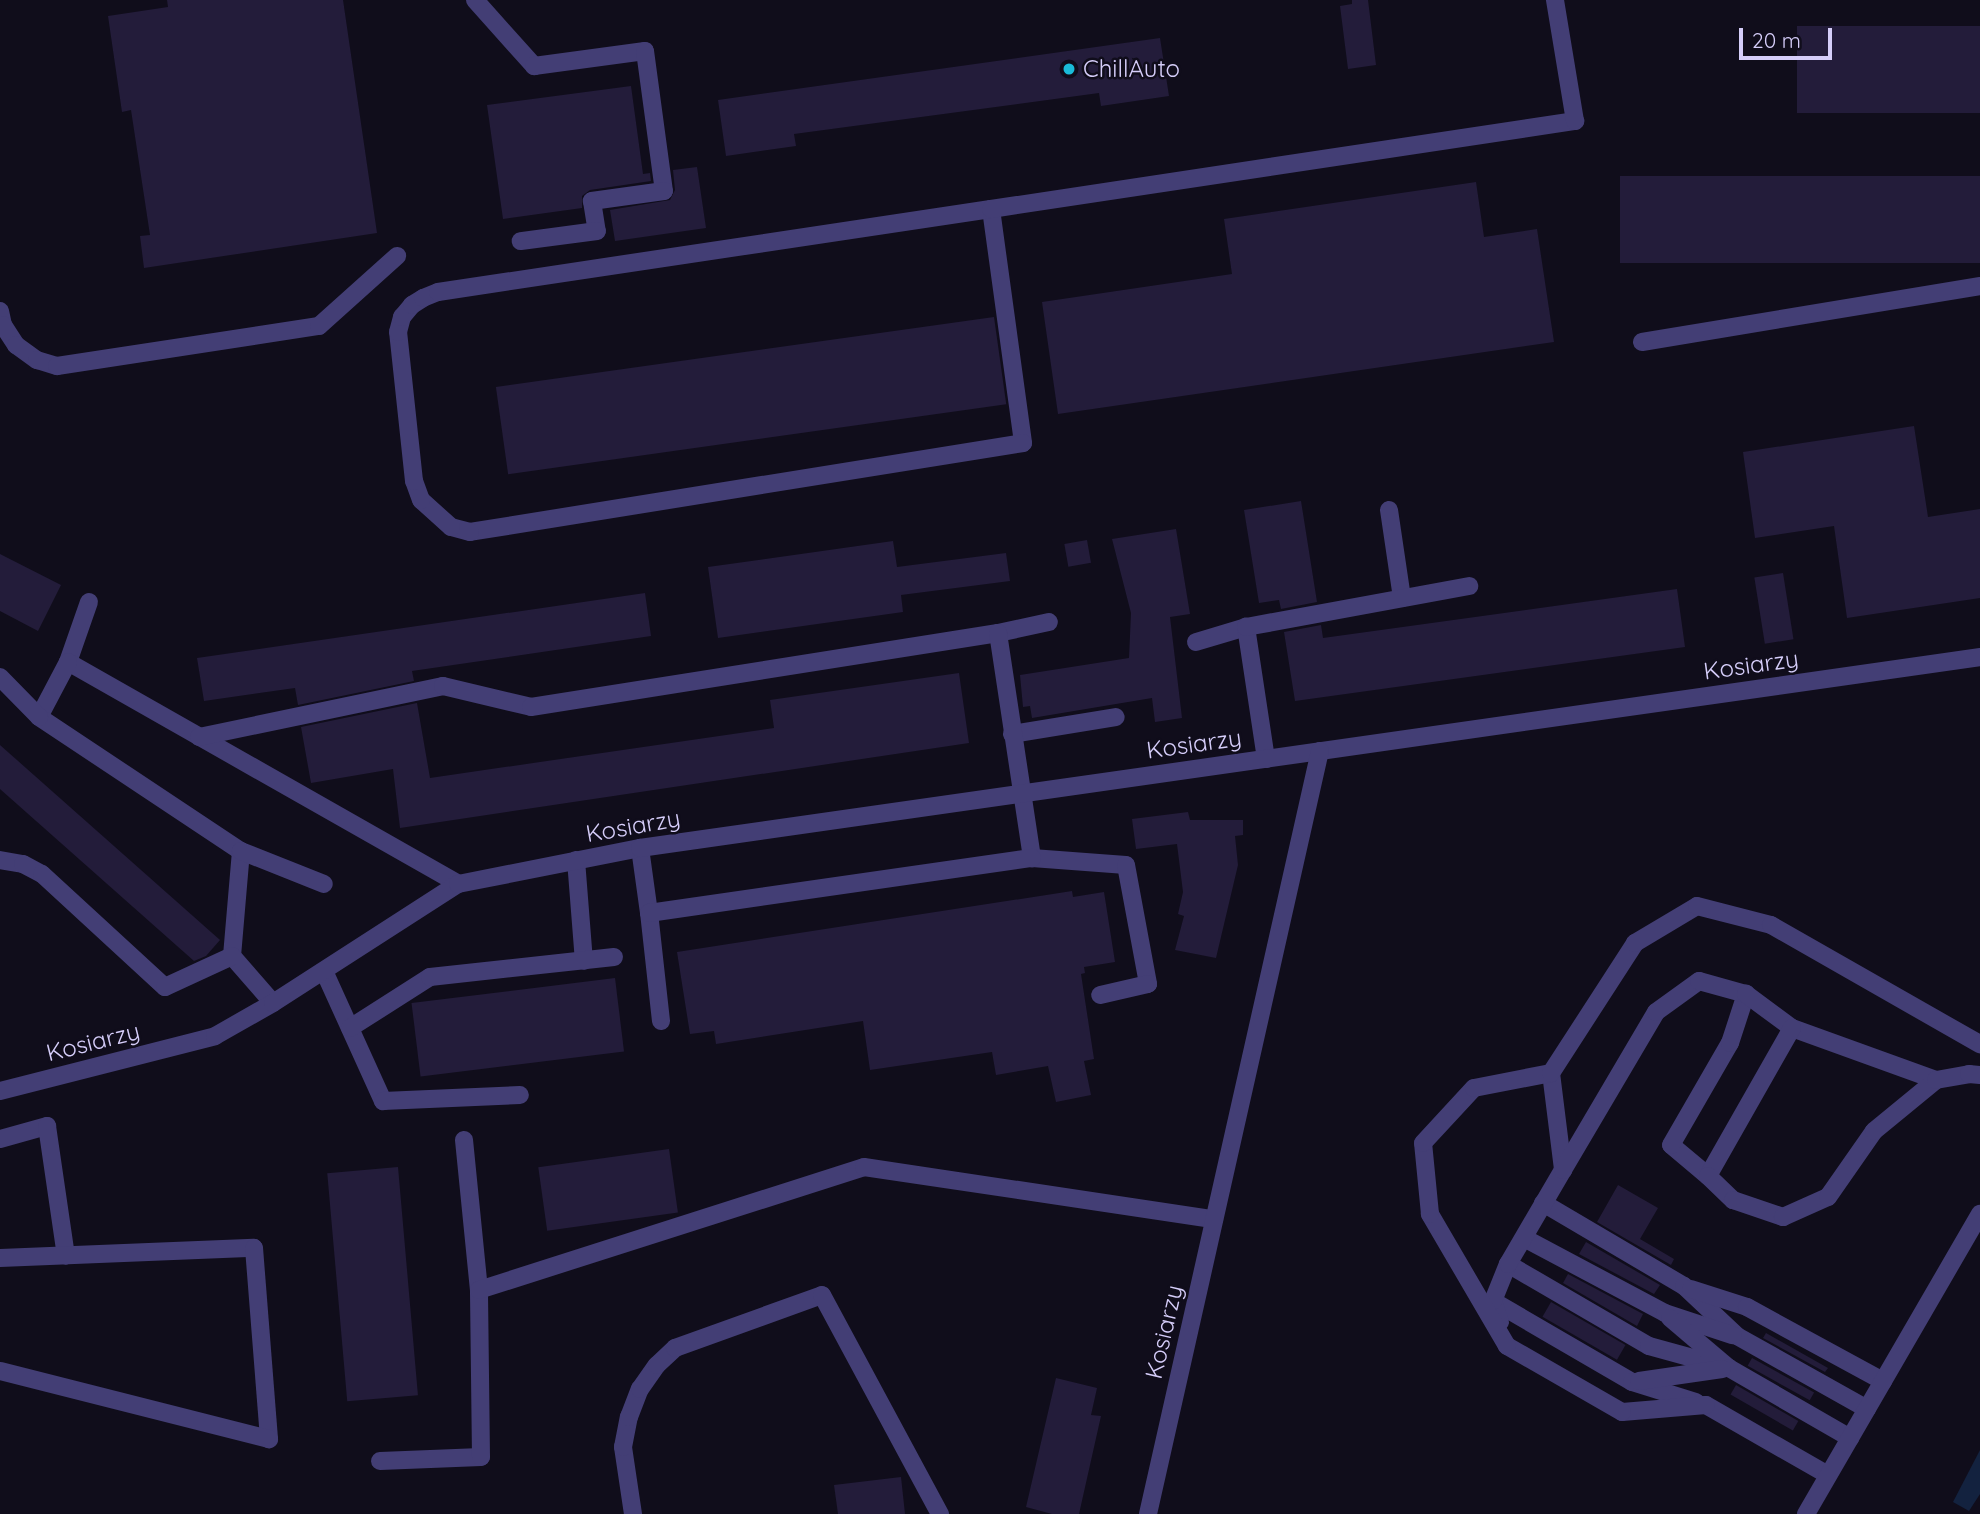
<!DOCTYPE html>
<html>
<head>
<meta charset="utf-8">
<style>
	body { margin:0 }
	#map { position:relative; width:1980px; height:1514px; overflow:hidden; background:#100d1b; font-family:Quicksand,sans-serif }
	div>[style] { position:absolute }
	.water>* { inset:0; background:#13223f }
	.building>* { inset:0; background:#231c3a; transform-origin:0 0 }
	.minor>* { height:18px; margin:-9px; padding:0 9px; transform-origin:9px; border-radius:9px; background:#433e75 }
	.dots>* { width:19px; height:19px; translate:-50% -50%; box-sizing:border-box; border:4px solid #100d1b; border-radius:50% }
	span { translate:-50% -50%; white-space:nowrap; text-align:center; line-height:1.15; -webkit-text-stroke:5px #100d1b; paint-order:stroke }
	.poi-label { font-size:24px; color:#d5cdf9 }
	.left { translate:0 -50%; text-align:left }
	.street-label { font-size:24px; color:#d5cdf9 }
	.scale { position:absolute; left:1739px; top:28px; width:93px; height:32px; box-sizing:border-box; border:4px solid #d5cdf9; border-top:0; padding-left:9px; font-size:21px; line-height:24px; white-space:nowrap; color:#d5cdf9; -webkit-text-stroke:5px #100d1b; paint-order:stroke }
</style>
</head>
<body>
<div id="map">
	<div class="water">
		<i style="clip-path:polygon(1980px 1450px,1980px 1494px,1969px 1511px,1953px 1502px)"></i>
	</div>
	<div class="building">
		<i style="clip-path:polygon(167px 0,343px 0,377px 233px,144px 268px,140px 236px,150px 235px,131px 110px,122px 112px,108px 16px,168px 7px)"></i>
		<i style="clip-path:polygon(1352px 0,1368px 0,1376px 65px,1348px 69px,1340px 6px,1352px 4px)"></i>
		<i style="left:1980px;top:26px;width:87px;height:183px;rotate:90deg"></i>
		<i style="clip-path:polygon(1160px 38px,1169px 96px,1101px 106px,1099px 93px,794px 134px,796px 146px,726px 156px,718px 100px)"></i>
		<i style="clip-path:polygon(631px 86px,643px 174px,650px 173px,651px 181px,590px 190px,582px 196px,582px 208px,503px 219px,487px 105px)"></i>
		<i style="clip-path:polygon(697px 167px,706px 228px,615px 241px,610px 210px,670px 200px,675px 190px,673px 170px)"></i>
		<i style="left:1980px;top:176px;width:87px;height:360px;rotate:90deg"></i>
		<i style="clip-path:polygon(1476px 182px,1484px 237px,1537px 229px,1554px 342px,1058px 414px,1042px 302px,1232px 274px,1224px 219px)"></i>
		<i style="left:994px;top:317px;width:88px;height:503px;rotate:82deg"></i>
		<i style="clip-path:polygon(1914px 426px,1928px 517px,1980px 509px,1980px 598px,1847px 618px,1834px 526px,1755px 538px,1743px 452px)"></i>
		<i style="clip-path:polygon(1301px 501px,1317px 602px,1281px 609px,1279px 600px,1259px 603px,1244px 510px)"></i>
		<i style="clip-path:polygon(1176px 529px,1190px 614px,1170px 617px,1182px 718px,1155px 722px,1152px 698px,1032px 718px,1030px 706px,1023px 707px,1020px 675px,1129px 658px,1131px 613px,1112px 539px)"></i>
		<i style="left:1087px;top:540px;width:23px;height:23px;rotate:80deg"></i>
		<i style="clip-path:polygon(893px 541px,897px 567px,1006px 553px,1010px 581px,901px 595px,903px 612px,718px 638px,708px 567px)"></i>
		<i style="clip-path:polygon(0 554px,61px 585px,38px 631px,0 611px)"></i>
		<i style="left:1783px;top:573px;width:67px;height:29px;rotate:81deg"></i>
		<i style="clip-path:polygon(1677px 589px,1685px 647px,1295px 701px,1284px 632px,1321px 625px,1323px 638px)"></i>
		<i style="clip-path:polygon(645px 593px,651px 636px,412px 671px,414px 681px,298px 705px,295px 688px,204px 701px,197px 658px)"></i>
		<i style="clip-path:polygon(959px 673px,969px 743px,400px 828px,393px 769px,311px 783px,301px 727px,417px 703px,430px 778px,774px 728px,770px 700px)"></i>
		<i style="clip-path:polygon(0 745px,220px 940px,206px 956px,194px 961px,0 789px)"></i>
		<i style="clip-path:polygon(1188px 812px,1190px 820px,1243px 820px,1243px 835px,1235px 836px,1238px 865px,1216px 958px,1175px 950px,1184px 916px,1178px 914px,1183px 892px,1177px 844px,1136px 849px,1132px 819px)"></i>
		<i style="clip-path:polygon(1072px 891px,1073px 897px,1104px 892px,1115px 962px,1084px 967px,1085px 973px,1081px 974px,1094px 1059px,1084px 1061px,1091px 1095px,1056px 1102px,1048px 1066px,996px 1075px,992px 1052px,870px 1070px,863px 1021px,716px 1044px,714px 1031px,690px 1034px,677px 952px)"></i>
		<i style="left:615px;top:978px;width:74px;height:205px;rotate:83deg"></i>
		<i style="left:669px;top:1149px;width:64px;height:132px;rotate:82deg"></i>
		<i style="left:398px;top:1167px;width:229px;height:71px;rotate:85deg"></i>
		<i style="clip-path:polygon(1618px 1185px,1658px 1208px,1640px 1239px,1674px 1259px,1671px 1265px,1597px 1222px)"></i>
		<i style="clip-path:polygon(1586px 1242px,1660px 1285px,1654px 1294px,1579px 1254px)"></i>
		<i style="clip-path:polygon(1568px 1274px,1643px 1314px,1637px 1326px,1563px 1283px)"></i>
		<i style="left:1551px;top:1302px;width:86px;height:17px;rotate:30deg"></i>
		<i style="clip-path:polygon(1766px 1333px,1828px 1368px,1825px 1372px,1763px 1338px)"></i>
		<i style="left:1752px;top:1358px;width:71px;height:9px;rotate:29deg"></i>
		<i style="clip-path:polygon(1056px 1378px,1097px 1388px,1091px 1415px,1101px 1416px,1079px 1514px,1052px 1514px,1026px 1507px)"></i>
		<i style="left:1736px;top:1385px;width:72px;height:11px;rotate:30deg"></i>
		<i style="clip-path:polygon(901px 1477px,905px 1514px,838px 1514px,834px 1485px)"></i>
	</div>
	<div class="minor">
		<i style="left:475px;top:0;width:89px;rotate:48.2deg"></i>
		<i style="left:534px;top:66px;width:112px;rotate:-7.7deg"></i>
		<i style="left:645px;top:51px;width:141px;rotate:82.3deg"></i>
		<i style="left:664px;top:191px;width:73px;rotate:172.1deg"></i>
		<i style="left:592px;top:201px;width:30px;rotate:81deg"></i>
		<i style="left:597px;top:231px;width:77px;rotate:172.5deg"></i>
		<i style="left:991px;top:209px;width:236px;rotate:82.2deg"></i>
		<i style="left:1023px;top:443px;width:560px;rotate:170.86deg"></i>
		<i style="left:470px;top:532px;width:20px;rotate:-165deg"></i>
		<i style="left:451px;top:527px;width:40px;rotate:-138deg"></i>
		<i style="left:421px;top:500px;width:20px;rotate:-110deg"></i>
		<i style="left:414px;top:481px;width:150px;rotate:-96.1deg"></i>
		<i style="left:398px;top:332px;width:16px;rotate:-75deg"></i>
		<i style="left:402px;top:317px;width:16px;rotate:-50deg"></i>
		<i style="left:412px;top:305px;width:13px;rotate:-32deg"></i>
		<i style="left:423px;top:298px;width:16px;rotate:-22deg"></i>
		<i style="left:438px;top:292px;width:559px;rotate:-8.54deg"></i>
		<i style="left:991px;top:209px;width:591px;rotate:-8.57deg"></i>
		<i style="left:1575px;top:121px;width:123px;rotate:-99.4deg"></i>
		<i style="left:0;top:311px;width:14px;rotate:78deg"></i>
		<i style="left:3px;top:325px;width:24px;rotate:57deg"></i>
		<i style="left:16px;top:345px;width:26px;rotate:36deg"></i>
		<i style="left:37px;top:360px;width:21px;rotate:17deg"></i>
		<i style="left:57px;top:366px;width:265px;rotate:-8.7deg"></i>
		<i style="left:319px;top:326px;width:105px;rotate:-41.9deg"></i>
		<i style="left:1642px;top:342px;width:343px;rotate:-9.4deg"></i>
		<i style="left:1389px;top:510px;width:89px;rotate:81.6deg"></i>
		<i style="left:89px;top:602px;width:64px;rotate:109.3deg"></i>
		<i style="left:68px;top:662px;width:449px;rotate:29.6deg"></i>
		<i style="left:998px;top:633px;width:52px;rotate:-12.2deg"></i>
		<i style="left:1196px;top:642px;width:52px;rotate:-16.7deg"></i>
		<i style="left:68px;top:662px;width:62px;rotate:117.8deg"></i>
		<i style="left:39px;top:717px;width:242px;rotate:33.6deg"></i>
		<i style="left:241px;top:851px;width:105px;rotate:94.9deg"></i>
		<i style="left:232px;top:956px;width:62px;rotate:48.9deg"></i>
		<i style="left:0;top:677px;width:56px;rotate:45.7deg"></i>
		<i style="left:1012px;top:734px;width:105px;rotate:-9.3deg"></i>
		<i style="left:199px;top:737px;width:249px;rotate:-11.8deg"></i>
		<i style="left:443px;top:686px;width:90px;rotate:13.4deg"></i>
		<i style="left:531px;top:707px;width:473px;rotate:-9deg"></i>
		<i style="left:998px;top:633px;width:228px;rotate:81.4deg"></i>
		<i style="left:1032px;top:858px;width:94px;rotate:4.3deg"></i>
		<i style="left:1126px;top:865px;width:121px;rotate:79.5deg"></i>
		<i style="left:1148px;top:984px;width:49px;rotate:167.1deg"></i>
		<i style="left:1266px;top:759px;width:134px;rotate:-98.6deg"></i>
		<i style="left:1246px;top:627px;width:227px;rotate:-10.4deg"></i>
		<i style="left:640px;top:848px;width:66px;rotate:82.1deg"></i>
		<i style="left:241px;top:851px;width:89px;rotate:21.7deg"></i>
		<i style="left:0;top:860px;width:23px;rotate:10deg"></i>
		<i style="left:23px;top:864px;width:21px;rotate:28deg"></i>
		<i style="left:42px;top:874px;width:167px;rotate:42.6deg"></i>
		<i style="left:165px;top:987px;width:74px;rotate:-24.8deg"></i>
		<i style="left:576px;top:860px;width:101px;rotate:85.5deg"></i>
		<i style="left:324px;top:971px;width:143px;rotate:65.6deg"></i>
		<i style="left:383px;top:1101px;width:137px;rotate:-2.5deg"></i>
		<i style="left:661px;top:1021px;width:109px;rotate:-96.3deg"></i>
		<i style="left:649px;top:913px;width:387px;rotate:-8.2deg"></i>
		<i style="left:350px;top:1028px;width:95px;rotate:-32.5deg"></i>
		<i style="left:430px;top:977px;width:185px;rotate:-6.2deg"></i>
		<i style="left:1792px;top:1028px;width:153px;rotate:19.9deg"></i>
		<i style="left:1551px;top:1073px;width:98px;rotate:82.9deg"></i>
		<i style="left:0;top:1091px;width:222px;rotate:-14.3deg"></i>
		<i style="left:215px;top:1036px;width:67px;rotate:-29.6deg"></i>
		<i style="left:273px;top:1003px;width:220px;rotate:-32.8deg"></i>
		<i style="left:458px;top:884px;width:186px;rotate:-11.2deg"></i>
		<i style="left:640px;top:848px;width:1354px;rotate:-8.11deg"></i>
		<i style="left:0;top:1139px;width:49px;rotate:-15.5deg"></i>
		<i style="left:47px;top:1126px;width:131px;rotate:81.7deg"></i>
		<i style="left:464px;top:1140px;width:151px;rotate:84.3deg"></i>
		<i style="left:1708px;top:1176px;width:48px;rotate:-140deg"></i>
		<i style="left:1671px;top:1145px;width:118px;rotate:-60deg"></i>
		<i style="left:1730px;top:1043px;width:52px;rotate:-71.9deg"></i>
		<i style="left:1543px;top:1203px;width:164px;rotate:30.5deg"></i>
		<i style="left:1684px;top:1286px;width:73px;rotate:43.3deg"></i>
		<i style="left:1737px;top:1336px;width:149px;rotate:29.3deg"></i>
		<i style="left:1524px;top:1238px;width:160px;rotate:28deg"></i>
		<i style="left:1665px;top:1313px;width:71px;rotate:18.2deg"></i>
		<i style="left:0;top:1258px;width:254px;rotate:-2.3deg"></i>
		<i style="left:254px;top:1248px;width:192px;rotate:85.5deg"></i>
		<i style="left:269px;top:1439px;width:277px;rotate:-165.8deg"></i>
		<i style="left:1508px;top:1264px;width:163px;rotate:30.2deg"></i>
		<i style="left:1649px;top:1346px;width:83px;rotate:15.4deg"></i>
		<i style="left:1691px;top:1289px;width:59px;rotate:17.8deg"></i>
		<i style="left:1747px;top:1307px;width:155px;rotate:28.6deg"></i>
		<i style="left:1493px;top:1301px;width:161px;rotate:30.2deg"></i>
		<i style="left:1632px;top:1382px;width:67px;rotate:17.4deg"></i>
		<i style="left:1670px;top:1318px;width:77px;rotate:40.3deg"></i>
		<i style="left:1729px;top:1368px;width:140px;rotate:30deg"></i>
		<i style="left:1500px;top:1322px;width:22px;rotate:-108deg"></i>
		<i style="left:1493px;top:1301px;width:40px;rotate:-68deg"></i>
		<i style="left:1508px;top:1264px;width:109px;rotate:-59.7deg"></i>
		<i style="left:1563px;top:1170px;width:183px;rotate:-59.5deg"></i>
		<i style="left:1656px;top:1012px;width:53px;rotate:-35.8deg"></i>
		<i style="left:1699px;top:981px;width:49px;rotate:15.5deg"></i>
		<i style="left:1746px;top:994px;width:57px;rotate:36.5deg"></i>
		<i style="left:1792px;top:1028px;width:170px;rotate:119.6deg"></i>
		<i style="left:1708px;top:1176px;width:35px;rotate:44deg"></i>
		<i style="left:1733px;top:1200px;width:53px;rotate:18.8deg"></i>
		<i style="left:1783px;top:1217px;width:49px;rotate:-24deg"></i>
		<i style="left:1828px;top:1197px;width:80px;rotate:-55.1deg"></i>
		<i style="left:1874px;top:1131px;width:80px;rotate:-39.4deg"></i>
		<i style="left:1936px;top:1080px;width:34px;rotate:-10deg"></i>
		<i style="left:1969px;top:1074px;width:11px;rotate:5deg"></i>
		<i style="left:1639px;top:1381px;width:84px;rotate:-8.2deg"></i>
		<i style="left:380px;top:1461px;width:101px;rotate:-2.3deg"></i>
		<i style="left:481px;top:1457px;width:167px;rotate:-90.7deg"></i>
		<i style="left:479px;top:1290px;width:404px;rotate:-17.7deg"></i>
		<i style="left:864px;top:1167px;width:354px;rotate:8.5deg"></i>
		<i style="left:1828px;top:1475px;width:141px;rotate:-150.2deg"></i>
		<i style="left:1706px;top:1405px;width:84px;rotate:175.2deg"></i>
		<i style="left:1622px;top:1412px;width:133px;rotate:-150.1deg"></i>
		<i style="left:1507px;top:1346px;width:153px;rotate:-120.3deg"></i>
		<i style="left:1430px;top:1214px;width:71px;rotate:-95.6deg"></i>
		<i style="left:1423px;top:1143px;width:75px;rotate:-47.2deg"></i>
		<i style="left:1474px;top:1088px;width:78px;rotate:-11deg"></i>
		<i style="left:1551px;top:1073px;width:155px;rotate:-57.1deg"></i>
		<i style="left:1635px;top:943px;width:72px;rotate:-30.8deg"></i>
		<i style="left:1697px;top:906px;width:76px;rotate:14.4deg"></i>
		<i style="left:1771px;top:925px;width:241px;rotate:29.7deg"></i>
		<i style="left:633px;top:1514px;width:68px;rotate:-98.5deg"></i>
		<i style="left:623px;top:1447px;width:31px;rotate:-79deg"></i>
		<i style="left:629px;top:1417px;width:30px;rotate:-69deg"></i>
		<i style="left:640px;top:1389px;width:29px;rotate:-55deg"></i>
		<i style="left:657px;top:1365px;width:25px;rotate:-43deg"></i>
		<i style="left:675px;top:1348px;width:156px;rotate:-19.8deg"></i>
		<i style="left:822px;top:1295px;width:249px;rotate:61.7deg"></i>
		<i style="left:1148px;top:1514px;width:782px;rotate:-77.3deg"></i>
		<i style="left:1806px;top:1514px;width:347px;rotate:-59.9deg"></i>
	</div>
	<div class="dots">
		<i style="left:1069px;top:69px;background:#1abbd8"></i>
	</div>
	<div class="poi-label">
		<span class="left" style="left:1083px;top:69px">ChillAuto</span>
	</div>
	<div class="street-label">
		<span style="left:1751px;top:665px;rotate:-8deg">Kosiarzy</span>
		<span style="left:1194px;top:744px;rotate:-8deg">Kosiarzy</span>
		<span style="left:633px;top:826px;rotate:-10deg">Kosiarzy</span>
		<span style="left:93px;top:1042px;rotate:-14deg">Kosiarzy</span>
		<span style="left:1164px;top:1332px;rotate:-77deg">Kosiarzy</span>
	</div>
	<div class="scale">20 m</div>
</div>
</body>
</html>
